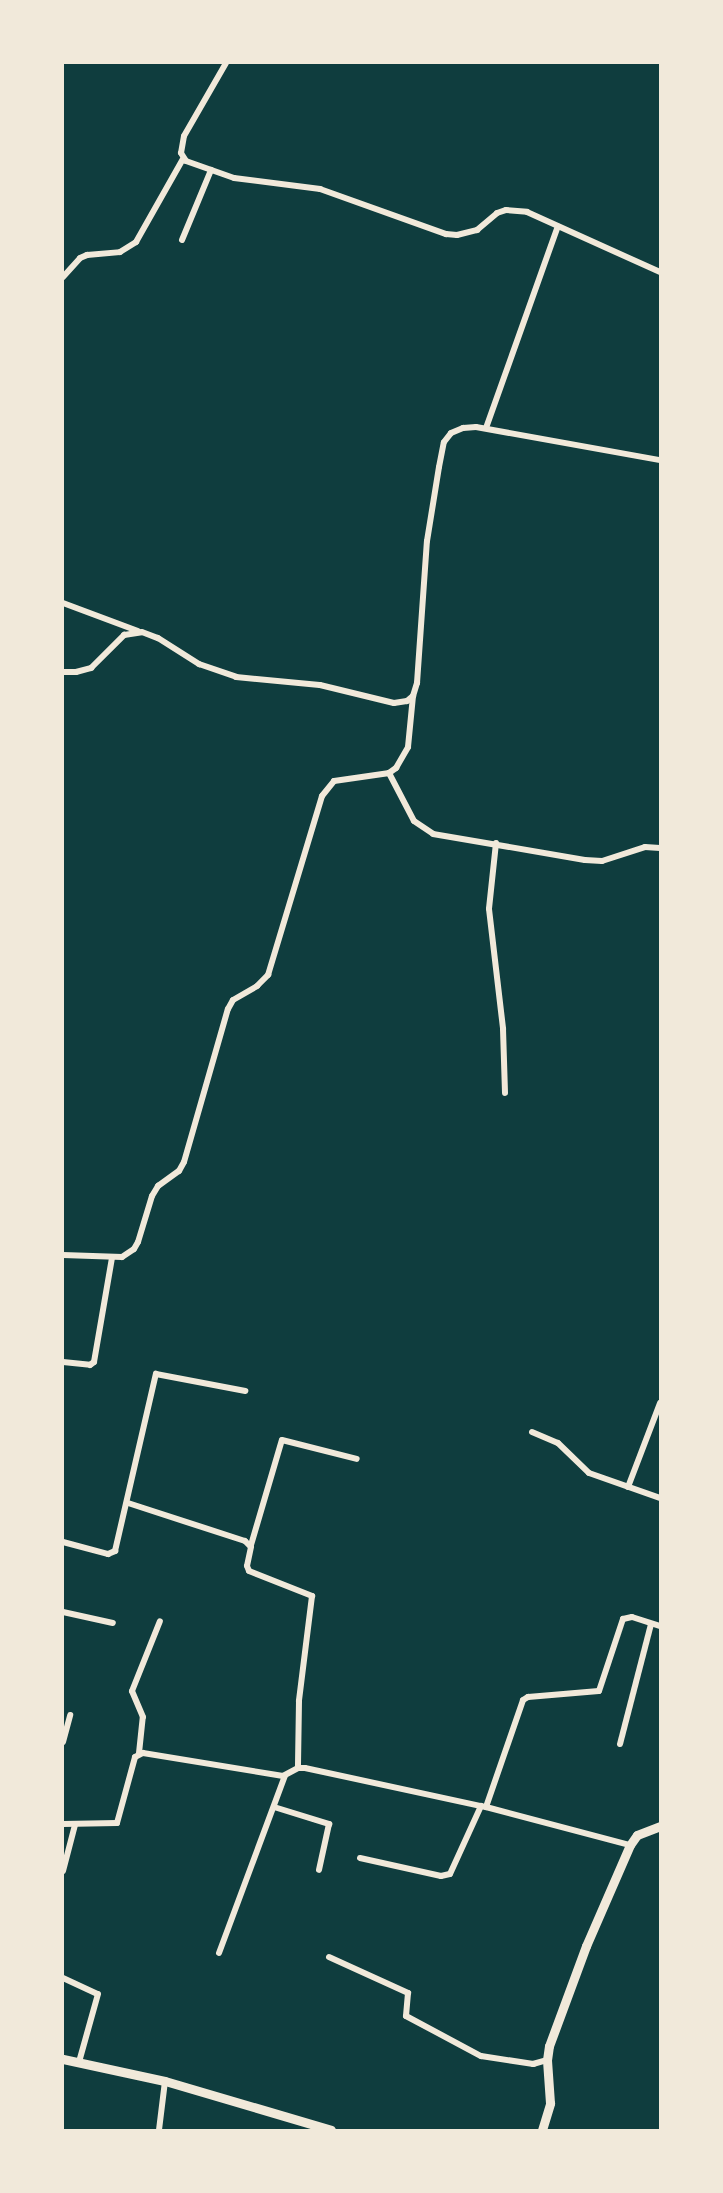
<!DOCTYPE html>
<html>
<head>
<meta charset="utf-8">
<style>
	body { margin:0 }
	#map { position:relative; width:723px; height:2193px; overflow:hidden; background:#0f3d3e; font-family:"Open Sans",sans-serif }
	div>[style] { position:absolute }
	.minor>* { height:6px; margin:-3px; padding:0 3px; transform-origin:3px; border-radius:3px; background:#f1e9da }
	.tertiary>* { height:9px; margin:-4.5px; padding:0 4.5px; transform-origin:4.5px; border-radius:4.5px; background:#f1e9da }
	span { translate:-50% -50%; white-space:nowrap; text-align:center; line-height:1.15; -webkit-text-stroke:6px #f1e9da; paint-order:stroke }
	.frame { position:absolute; inset:0; border:64px solid #f1e9da; pointer-events:none }
</style>
</head>
<body>
<div id="map">
	<div class="minor">
		<i style="left:226px;top:63px;width:84px;rotate:119.9deg"></i>
		<i style="left:184px;top:136px;width:17px;rotate:100deg"></i>
		<i style="left:181px;top:153px;width:9px;rotate:58deg"></i>
		<i style="left:186px;top:161px;width:51px;rotate:19.5deg"></i>
		<i style="left:234px;top:178px;width:87px;rotate:7.3deg"></i>
		<i style="left:320px;top:189px;width:134px;rotate:19.7deg"></i>
		<i style="left:446px;top:234px;width:11px;rotate:5deg"></i>
		<i style="left:457px;top:235px;width:21px;rotate:-14deg"></i>
		<i style="left:477px;top:230px;width:26px;rotate:-40deg"></i>
		<i style="left:497px;top:213px;width:9px;rotate:-18deg"></i>
		<i style="left:506px;top:210px;width:21px;rotate:5deg"></i>
		<i style="left:527px;top:212px;width:146px;rotate:24.3deg"></i>
		<i style="left:182px;top:240px;width:76px;rotate:-67.5deg"></i>
		<i style="left:63px;top:277px;width:25px;rotate:-48deg"></i>
		<i style="left:80px;top:258px;width:8px;rotate:-23deg"></i>
		<i style="left:87px;top:255px;width:33px;rotate:-5deg"></i>
		<i style="left:120px;top:252px;width:19px;rotate:-32deg"></i>
		<i style="left:136px;top:242px;width:95px;rotate:-60.5deg"></i>
		<i style="left:486px;top:428px;width:214px;rotate:-70.4deg"></i>
		<i style="left:63px;top:603px;width:80px;rotate:20.5deg"></i>
		<i style="left:63px;top:672px;width:13px"></i>
		<i style="left:76px;top:672px;width:16px;rotate:-15deg"></i>
		<i style="left:91px;top:668px;width:47px;rotate:-45deg"></i>
		<i style="left:124px;top:635px;width:18px;rotate:-9deg"></i>
		<i style="left:142px;top:632px;width:17px;rotate:21deg"></i>
		<i style="left:158px;top:638px;width:49px;rotate:32.4deg"></i>
		<i style="left:199px;top:664px;width:39px;rotate:19deg"></i>
		<i style="left:236px;top:677px;width:84px;rotate:5.4deg"></i>
		<i style="left:320px;top:685px;width:76px;rotate:13.7deg"></i>
		<i style="left:394px;top:703px;width:13px;rotate:-9deg"></i>
		<i style="left:407px;top:701px;width:8px;rotate:-40deg"></i>
		<i style="left:413px;top:696px;width:14px;rotate:-73deg"></i>
		<i style="left:417px;top:683px;width:142px;rotate:-86deg"></i>
		<i style="left:427px;top:541px;width:75px;rotate:-80.8deg"></i>
		<i style="left:439px;top:467px;width:25px;rotate:-79deg"></i>
		<i style="left:444px;top:442px;width:11px;rotate:-52deg"></i>
		<i style="left:451px;top:433px;width:13px;rotate:-23deg"></i>
		<i style="left:463px;top:428px;width:13px;rotate:-4deg"></i>
		<i style="left:476px;top:427px;width:187px;rotate:10.2deg"></i>
		<i style="left:389px;top:773px;width:54px;rotate:62.5deg"></i>
		<i style="left:414px;top:821px;width:23px;rotate:34deg"></i>
		<i style="left:433px;top:834px;width:154px;rotate:9.7deg"></i>
		<i style="left:585px;top:860px;width:17px;rotate:3deg"></i>
		<i style="left:602px;top:861px;width:45px;rotate:-18deg"></i>
		<i style="left:645px;top:847px;width:15px;rotate:4deg"></i>
		<i style="left:496px;top:843px;width:66px;rotate:96.1deg"></i>
		<i style="left:489px;top:909px;width:121px;rotate:83.3deg"></i>
		<i style="left:503px;top:1029px;width:64px;rotate:88.2deg"></i>
		<i style="left:63px;top:1255px;width:59px;rotate:1.9deg"></i>
		<i style="left:122px;top:1257px;width:14px;rotate:-34deg"></i>
		<i style="left:134px;top:1249px;width:8px;rotate:-60deg"></i>
		<i style="left:138px;top:1242px;width:48px;rotate:-73.1deg"></i>
		<i style="left:152px;top:1196px;width:12px;rotate:-59deg"></i>
		<i style="left:158px;top:1186px;width:26px;rotate:-36deg"></i>
		<i style="left:179px;top:1171px;width:10px;rotate:-61deg"></i>
		<i style="left:184px;top:1162px;width:159px;rotate:-74deg"></i>
		<i style="left:228px;top:1009px;width:10px;rotate:-61deg"></i>
		<i style="left:233px;top:1000px;width:28px;rotate:-30deg"></i>
		<i style="left:257px;top:986px;width:16px;rotate:-45deg"></i>
		<i style="left:268px;top:975px;width:187px;rotate:-73.2deg"></i>
		<i style="left:322px;top:796px;width:19px;rotate:-51deg"></i>
		<i style="left:334px;top:781px;width:56px;rotate:-8.3deg"></i>
		<i style="left:389px;top:773px;width:9px;rotate:-36deg"></i>
		<i style="left:396px;top:768px;width:24px;rotate:-60deg"></i>
		<i style="left:408px;top:747px;width:51px;rotate:-84.4deg"></i>
		<i style="left:63px;top:1362px;width:27px;rotate:6deg"></i>
		<i style="left:90px;top:1365px;width:5px;rotate:-37deg"></i>
		<i style="left:94px;top:1362px;width:106px;rotate:-80.2deg"></i>
		<i style="left:532px;top:1432px;width:28px;rotate:23deg"></i>
		<i style="left:558px;top:1443px;width:43px;rotate:44.1deg"></i>
		<i style="left:589px;top:1473px;width:75px;rotate:19.4deg"></i>
		<i style="left:628px;top:1487px;width:90px;rotate:-69.1deg"></i>
		<i style="left:128px;top:1503px;width:123px;rotate:18deg"></i>
		<i style="left:245px;top:1541px;width:8px;rotate:45deg"></i>
		<i style="left:251px;top:1547px;width:19px;rotate:102deg"></i>
		<i style="left:247px;top:1566px;width:5px;rotate:68deg"></i>
		<i style="left:249px;top:1571px;width:68px;rotate:21.6deg"></i>
		<i style="left:312px;top:1596px;width:106px;rotate:97.1deg"></i>
		<i style="left:299px;top:1701px;width:67px;rotate:90.9deg"></i>
		<i style="left:63px;top:1542px;width:47px;rotate:14.9deg"></i>
		<i style="left:108px;top:1554px;width:8px;rotate:-23deg"></i>
		<i style="left:115px;top:1551px;width:182px;rotate:-77deg"></i>
		<i style="left:156px;top:1374px;width:91px;rotate:10.8deg"></i>
		<i style="left:251px;top:1545px;width:109px;rotate:-73.6deg"></i>
		<i style="left:282px;top:1440px;width:77px;rotate:14.2deg"></i>
		<i style="left:63px;top:1612px;width:51px;rotate:12.4deg"></i>
		<i style="left:63px;top:1742px;width:28px;rotate:-75deg"></i>
		<i style="left:620px;top:1744px;width:124px;rotate:-75.5deg"></i>
		<i style="left:139px;top:1753px;width:36px;rotate:-84deg"></i>
		<i style="left:143px;top:1717px;width:28px;rotate:-113deg"></i>
		<i style="left:132px;top:1691px;width:75px;rotate:-68.2deg"></i>
		<i style="left:274px;top:1807px;width:58px;rotate:17.2deg"></i>
		<i style="left:329px;top:1824px;width:47px;rotate:102.3deg"></i>
		<i style="left:486px;top:1807px;width:113px;rotate:-70.9deg"></i>
		<i style="left:523px;top:1700px;width:6px;rotate:-31deg"></i>
		<i style="left:528px;top:1697px;width:71px;rotate:-4.8deg"></i>
		<i style="left:599px;top:1691px;width:76px;rotate:-71.6deg"></i>
		<i style="left:623px;top:1619px;width:9px;rotate:-13deg"></i>
		<i style="left:632px;top:1617px;width:29px;rotate:18deg"></i>
		<i style="left:63px;top:1824px;width:54px;rotate:-1.1deg"></i>
		<i style="left:117px;top:1823px;width:68px;rotate:-74.7deg"></i>
		<i style="left:135px;top:1757px;width:9px;rotate:-27deg"></i>
		<i style="left:143px;top:1753px;width:142px;rotate:9.3deg"></i>
		<i style="left:283px;top:1776px;width:17px;rotate:-28deg"></i>
		<i style="left:298px;top:1768px;width:7px"></i>
		<i style="left:305px;top:1768px;width:185px;rotate:12.2deg"></i>
		<i style="left:486px;top:1807px;width:149px;rotate:14.8deg"></i>
		<i style="left:360px;top:1858px;width:83px;rotate:12.5deg"></i>
		<i style="left:441px;top:1876px;width:9px;rotate:-13deg"></i>
		<i style="left:450px;top:1874px;width:75px;rotate:-65.5deg"></i>
		<i style="left:63px;top:1871px;width:48px;rotate:-75.4deg"></i>
		<i style="left:219px;top:1953px;width:189px;rotate:-69.6deg"></i>
		<i style="left:329px;top:1957px;width:87px;rotate:24.5deg"></i>
		<i style="left:408px;top:1993px;width:23px;rotate:95deg"></i>
		<i style="left:406px;top:2016px;width:85px;rotate:28.1deg"></i>
		<i style="left:481px;top:2056px;width:53px;rotate:8.7deg"></i>
		<i style="left:533px;top:2064px;width:15px;rotate:-16deg"></i>
		<i style="left:63px;top:1978px;width:38px;rotate:25deg"></i>
		<i style="left:98px;top:1994px;width:71px;rotate:105.6deg"></i>
		<i style="left:159px;top:2130px;width:49px;rotate:-83deg"></i>
	</div>
	<div class="tertiary">
		<i style="left:63px;top:2059px;width:104px;rotate:12.2deg"></i>
		<i style="left:165px;top:2081px;width:173px;rotate:16.4deg"></i>
		<i style="left:542px;top:2130px;width:28px;rotate:-73deg"></i>
		<i style="left:550px;top:2103px;width:43px;rotate:-94deg"></i>
		<i style="left:547px;top:2060px;width:14px;rotate:-82deg"></i>
		<i style="left:549px;top:2046px;width:107px;rotate:-69.7deg"></i>
		<i style="left:586px;top:1946px;width:110px;rotate:-66.5deg"></i>
		<i style="left:630px;top:1845px;width:12px;rotate:-55deg"></i>
		<i style="left:637px;top:1835px;width:25px;rotate:-21deg"></i>
	</div>
	<div class="frame"></div>
</div>
</body>
</html>
